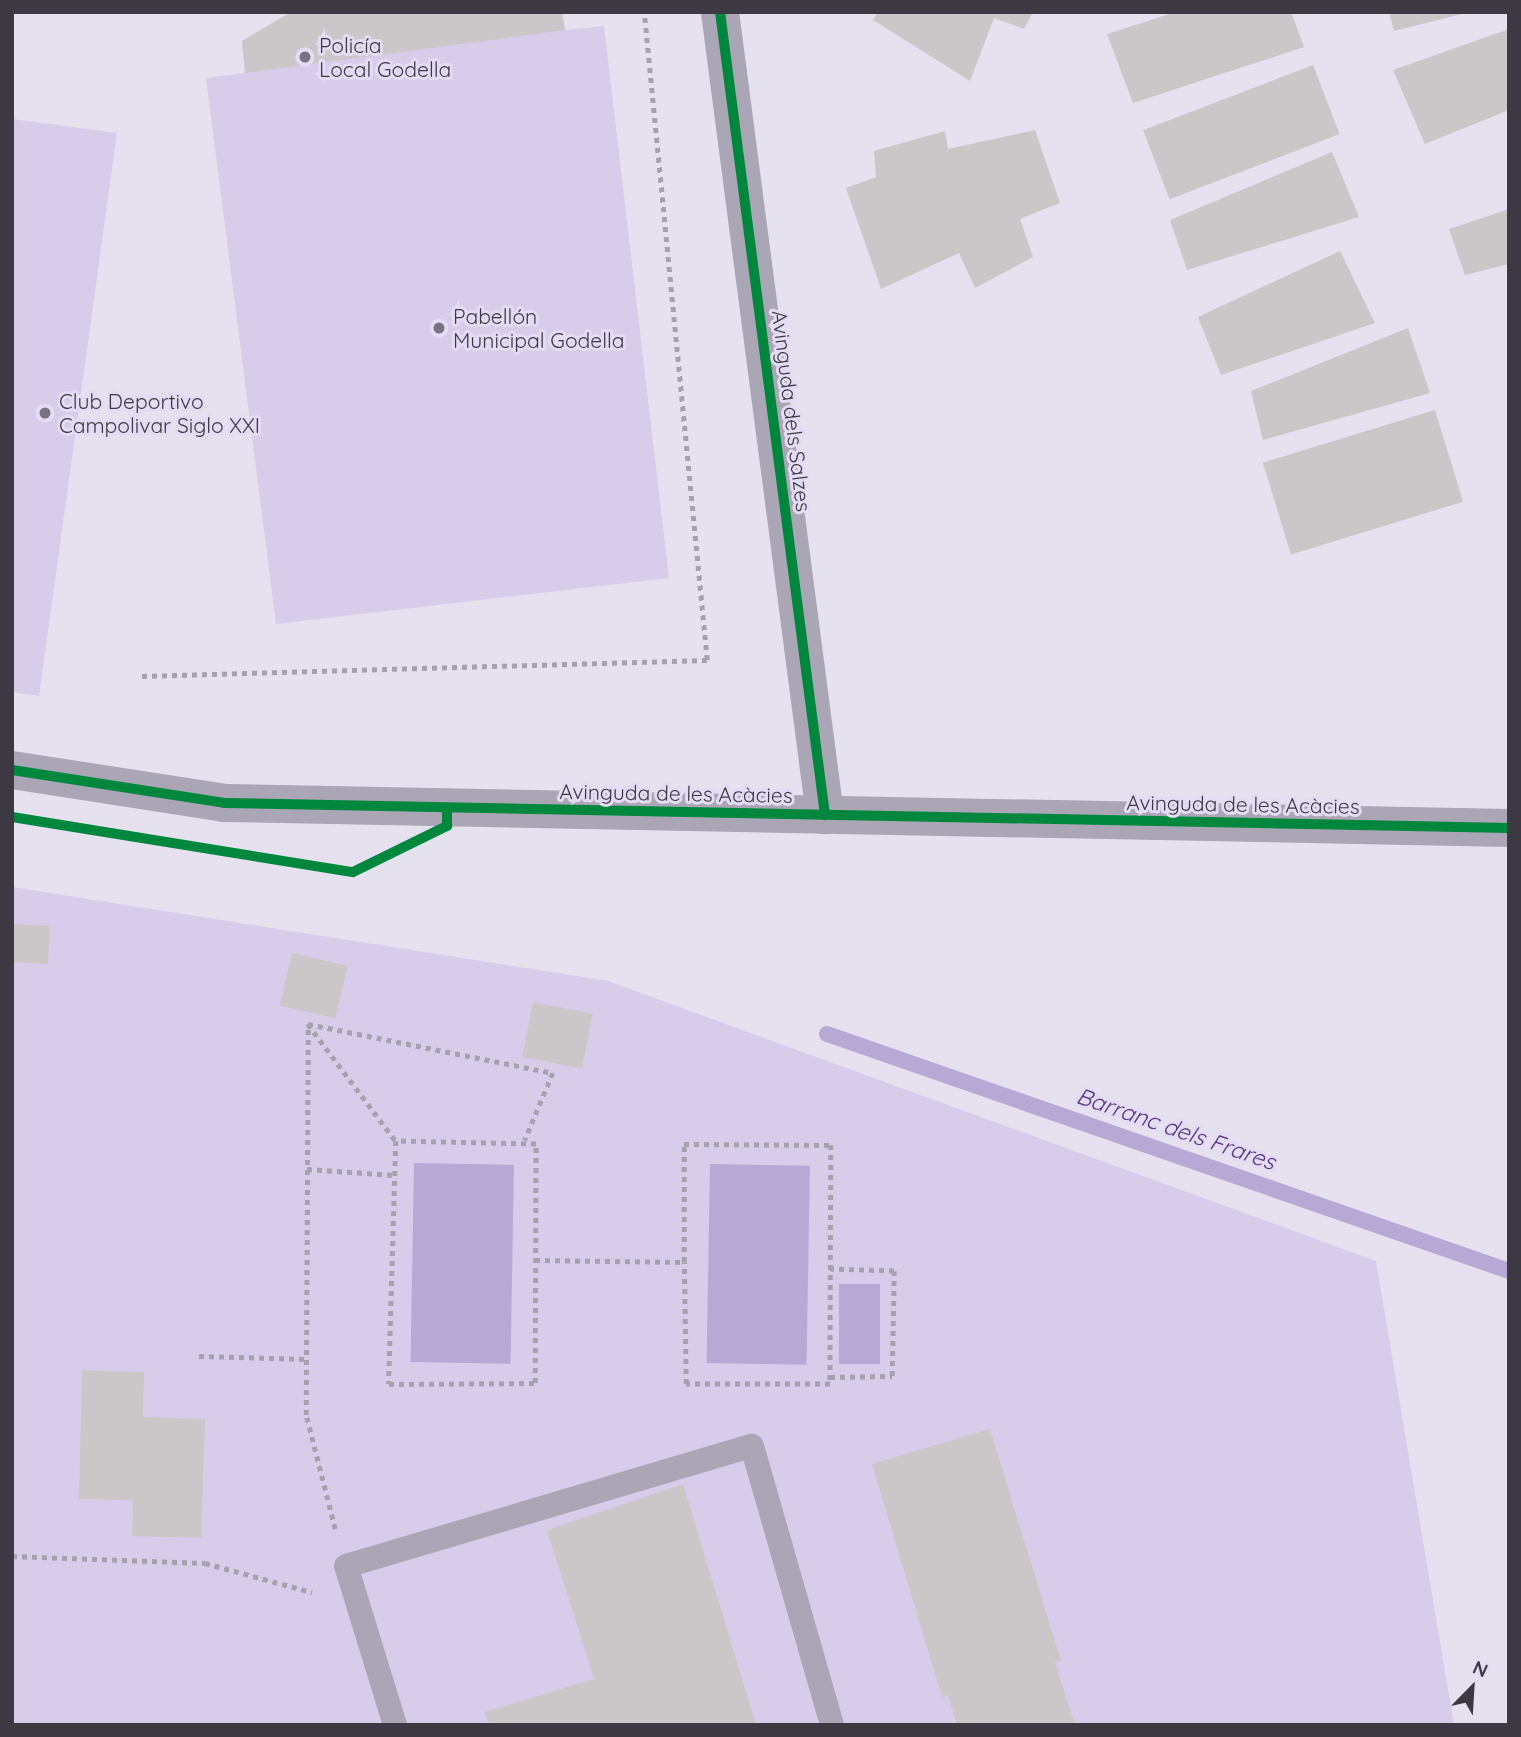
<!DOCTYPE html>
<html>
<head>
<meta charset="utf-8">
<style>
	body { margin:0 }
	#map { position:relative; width:1521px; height:1737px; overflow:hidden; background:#e5e1ee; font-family:Quicksand,sans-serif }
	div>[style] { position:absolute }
	.green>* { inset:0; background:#d7cdeb }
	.water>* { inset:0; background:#b8a8d5; transform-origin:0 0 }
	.stream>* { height:16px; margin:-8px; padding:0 8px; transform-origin:8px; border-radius:8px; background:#b8a8d5 }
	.building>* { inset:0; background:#cbc6c8; transform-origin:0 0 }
	.path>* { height:4.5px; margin-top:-2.25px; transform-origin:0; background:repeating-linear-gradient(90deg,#a5a1ad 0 5px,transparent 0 10px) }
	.lane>* { height:24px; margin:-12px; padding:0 12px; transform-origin:12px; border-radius:12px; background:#aba6b5 }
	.street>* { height:38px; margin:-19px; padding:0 19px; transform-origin:19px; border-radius:19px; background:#aba6b5 }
	.cycleway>* { height:10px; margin:-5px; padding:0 5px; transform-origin:5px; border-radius:5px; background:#00873e }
	.dots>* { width:19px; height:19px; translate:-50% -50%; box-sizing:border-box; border:4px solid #e4dbf4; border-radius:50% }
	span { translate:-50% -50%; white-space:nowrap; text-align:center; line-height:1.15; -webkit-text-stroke:6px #e4dbf4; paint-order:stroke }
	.poi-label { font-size:21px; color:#3d3943 }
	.left { translate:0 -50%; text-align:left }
	.street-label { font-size:21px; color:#3d3943 }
	.water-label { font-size:23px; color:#56377e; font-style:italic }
	.frame { position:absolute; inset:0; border:14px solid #3d3943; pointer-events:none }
	.north { position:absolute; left:1437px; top:1653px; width:70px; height:70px; -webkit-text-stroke:5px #e4dbf4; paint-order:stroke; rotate:24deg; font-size:19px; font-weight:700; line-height:28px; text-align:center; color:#3d3943 }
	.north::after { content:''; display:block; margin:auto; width:24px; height:32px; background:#3d3943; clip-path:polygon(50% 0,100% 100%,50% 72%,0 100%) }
</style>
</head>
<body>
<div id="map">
	<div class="green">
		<i style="clip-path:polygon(291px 12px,562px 12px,565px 30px,604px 26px,669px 578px,276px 624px,206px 78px,245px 73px,242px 41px)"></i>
		<i style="clip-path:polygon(12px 119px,117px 133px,39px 696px,12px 692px)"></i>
		<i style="clip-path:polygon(12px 887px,608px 981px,1376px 1261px,1454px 1725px,12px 1725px)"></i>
	</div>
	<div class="water">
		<i style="left:414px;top:1163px;width:100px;height:199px;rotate:1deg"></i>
		<i style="left:710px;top:1164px;width:100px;height:199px;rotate:1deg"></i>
		<i style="left:839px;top:1284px;width:41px;height:80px"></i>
	</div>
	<div class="stream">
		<i style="left:827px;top:1034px;width:722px;rotate:19.16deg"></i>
	</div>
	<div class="building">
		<i style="clip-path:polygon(291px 12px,562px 12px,565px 30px,245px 73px,242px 41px)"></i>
		<i style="clip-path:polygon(878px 12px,1033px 12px,1024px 29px,994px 18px,970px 81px,873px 20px)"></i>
		<i style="clip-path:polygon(1176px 12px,1291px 12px,1304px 47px,1133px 103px,1107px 34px)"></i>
		<i style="clip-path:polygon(1389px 12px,1466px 12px,1466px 13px,1394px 31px)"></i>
		<i style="clip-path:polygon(1509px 29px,1509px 110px,1425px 144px,1393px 70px)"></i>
		<i style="left:1313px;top:65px;width:74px;height:182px;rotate:69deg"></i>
		<i style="clip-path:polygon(1035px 130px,1060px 203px,1020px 219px,1033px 257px,975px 288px,959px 253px,881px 289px,846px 188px,876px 177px,874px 151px,945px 131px,948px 149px)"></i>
		<i style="clip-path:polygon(1332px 152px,1359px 217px,1187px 270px,1170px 220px)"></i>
		<i style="clip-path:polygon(1509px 209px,1509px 264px,1465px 275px,1449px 229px)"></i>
		<i style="clip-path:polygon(1340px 251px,1375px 323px,1221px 375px,1198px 317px)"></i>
		<i style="clip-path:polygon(1408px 328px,1430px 393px,1263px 440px,1251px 391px)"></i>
		<i style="left:1435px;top:410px;width:96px;height:180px;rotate:73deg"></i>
		<i style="left:12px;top:924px;width:38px;height:38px;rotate:3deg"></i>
		<i style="left:292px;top:953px;width:57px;height:54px;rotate:13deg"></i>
		<i style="left:533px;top:1002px;width:61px;height:56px;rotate:11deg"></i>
		<i style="clip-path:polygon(82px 1370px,144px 1372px,143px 1417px,205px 1419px,201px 1538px,132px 1536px,133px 1500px,79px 1499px)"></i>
		<i style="clip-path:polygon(990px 1429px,1061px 1661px,1055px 1662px,1075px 1725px,957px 1725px,948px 1695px,942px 1697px,872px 1464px)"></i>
		<i style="clip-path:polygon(683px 1484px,756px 1725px,489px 1725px,485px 1712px,594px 1679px,547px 1530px)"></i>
	</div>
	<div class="path">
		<i style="left:142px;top:676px;width:565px;rotate:-1.62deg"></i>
		<i style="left:707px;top:660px;width:651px;rotate:-95.55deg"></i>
		<i style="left:308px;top:1024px;width:146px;rotate:53.1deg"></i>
		<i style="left:396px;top:1141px;width:243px;rotate:91.7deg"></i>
		<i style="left:389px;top:1384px;width:146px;rotate:-0.4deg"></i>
		<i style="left:535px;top:1383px;width:239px;rotate:-89.8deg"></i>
		<i style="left:536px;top:1144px;width:140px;rotate:-178.8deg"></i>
		<i style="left:307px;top:1169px;width:87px;rotate:3.9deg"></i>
		<i style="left:535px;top:1260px;width:149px;rotate:0.8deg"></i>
		<i style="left:684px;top:1262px;width:118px;rotate:-90deg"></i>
		<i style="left:684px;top:1144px;width:147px;rotate:0.4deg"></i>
		<i style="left:831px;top:1145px;width:239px;rotate:90.2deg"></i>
		<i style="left:830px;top:1384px;width:144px;rotate:180deg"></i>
		<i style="left:686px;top:1384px;width:122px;rotate:-90.9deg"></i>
		<i style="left:199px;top:1356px;width:107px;rotate:1.6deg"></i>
		<i style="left:830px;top:1377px;width:62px;rotate:-0.9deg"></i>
		<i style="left:892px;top:1376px;width:105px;rotate:-88.9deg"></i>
		<i style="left:894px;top:1271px;width:64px;rotate:-178.2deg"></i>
		<i style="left:335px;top:1529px;width:118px;rotate:-104.3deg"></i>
		<i style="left:306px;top:1415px;width:391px;rotate:-89.7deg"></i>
		<i style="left:308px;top:1024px;width:250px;rotate:11.3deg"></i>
		<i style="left:553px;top:1073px;width:73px;rotate:112.7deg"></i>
		<i style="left:12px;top:1556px;width:193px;rotate:2.1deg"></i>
		<i style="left:205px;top:1563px;width:111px;rotate:15.2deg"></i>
	</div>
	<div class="lane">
		<i style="left:395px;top:1725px;width:166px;rotate:-107.1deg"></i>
		<i style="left:346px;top:1566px;width:423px;rotate:-16.5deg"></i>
		<i style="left:752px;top:1446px;width:290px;rotate:74deg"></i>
	</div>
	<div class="street">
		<i style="left:720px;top:12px;width:810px;rotate:82.55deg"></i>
		<i style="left:12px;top:770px;width:215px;rotate:8.8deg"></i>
		<i style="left:224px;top:803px;width:1285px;rotate:1.11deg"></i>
	</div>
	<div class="cycleway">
		<i style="left:720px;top:12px;width:810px;rotate:82.55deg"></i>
		<i style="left:12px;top:770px;width:215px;rotate:8.8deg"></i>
		<i style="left:224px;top:803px;width:1285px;rotate:1.11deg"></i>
		<i style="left:12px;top:817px;width:345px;rotate:9.2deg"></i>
		<i style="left:353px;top:872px;width:105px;rotate:-26.1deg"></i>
		<i style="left:447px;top:826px;width:17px;rotate:-90deg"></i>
	</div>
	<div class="dots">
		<i style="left:305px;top:57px;background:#78747f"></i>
		<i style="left:439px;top:328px;background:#78747f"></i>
		<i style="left:45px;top:413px;background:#78747f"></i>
	</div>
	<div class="poi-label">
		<span class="left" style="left:319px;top:57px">Policía<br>Local Godella</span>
		<span class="left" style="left:453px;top:328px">Pabellón<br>Municipal Godella</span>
		<span class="left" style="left:59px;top:413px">Club Deportivo<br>Campolivar Siglo XXI</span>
	</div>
	<div class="street-label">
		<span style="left:792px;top:411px;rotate:83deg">Avinguda dels Salzes</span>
		<span style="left:676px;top:793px;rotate:1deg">Avinguda de les Acàcies</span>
		<span style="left:1243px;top:804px;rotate:1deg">Avinguda de les Acàcies</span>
	</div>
	<div class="water-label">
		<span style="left:1176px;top:1129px;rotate:19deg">Barranc dels Frares</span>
	</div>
	<div class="frame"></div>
	<div class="north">N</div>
</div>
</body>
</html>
